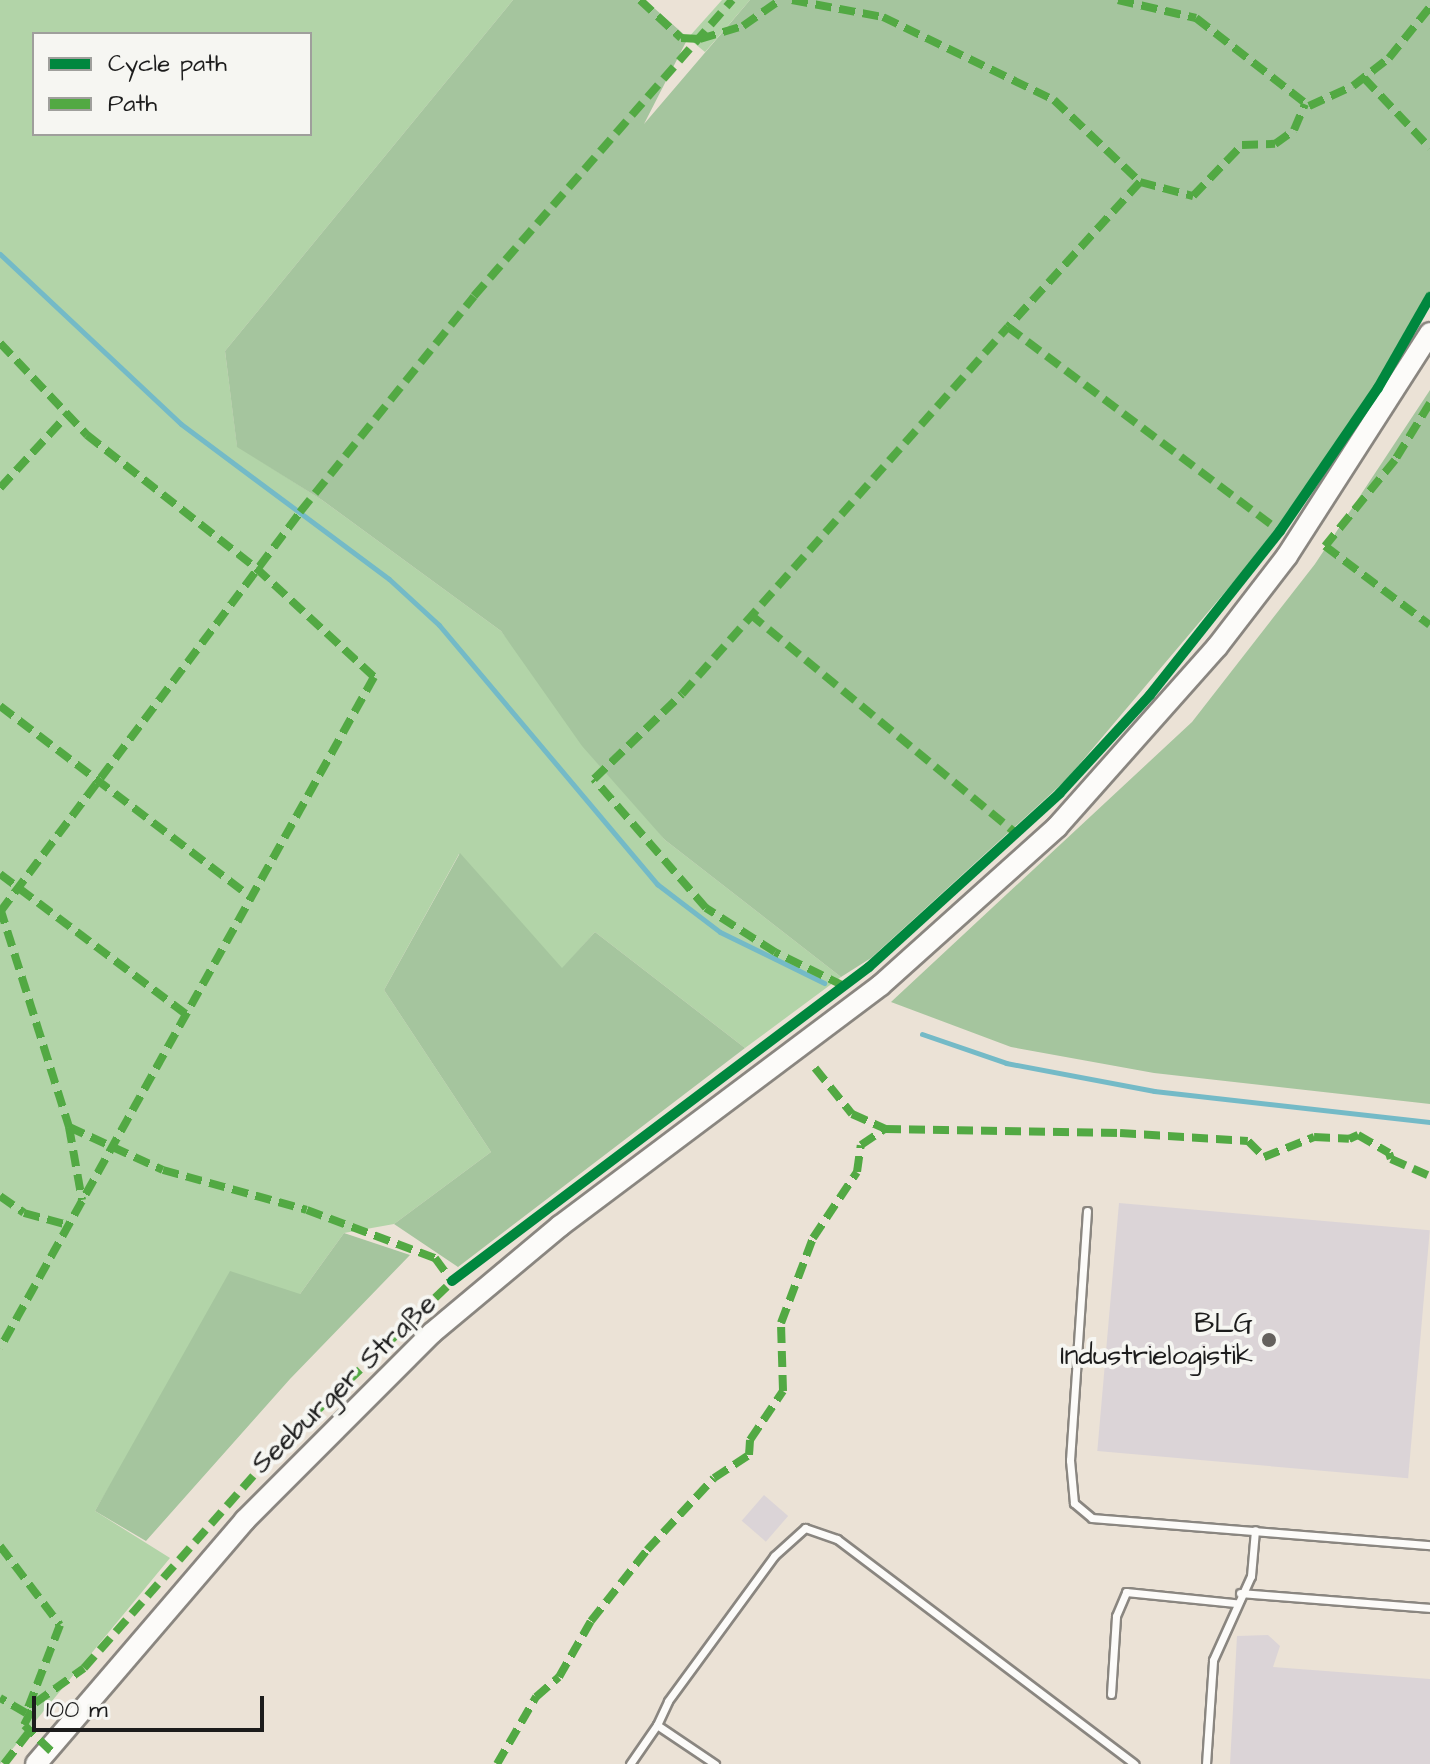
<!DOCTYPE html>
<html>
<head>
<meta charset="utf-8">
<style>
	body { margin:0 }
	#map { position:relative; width:1430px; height:1764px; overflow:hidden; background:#ebe2d6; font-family:"Architects Daughter",sans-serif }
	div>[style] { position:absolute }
	.green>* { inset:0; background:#b2d4a8 }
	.forest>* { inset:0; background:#a5c59e }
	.stream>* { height:5px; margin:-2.5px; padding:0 2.5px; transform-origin:2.5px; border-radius:2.5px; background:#74bac7 }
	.building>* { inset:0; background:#dbd4d7; transform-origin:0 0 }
	.roads { filter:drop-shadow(2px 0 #8a8680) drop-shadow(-2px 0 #8a8680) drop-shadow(0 2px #8a8680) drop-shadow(0 -2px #8a8680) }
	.lane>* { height:7px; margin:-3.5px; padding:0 3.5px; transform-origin:3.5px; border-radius:3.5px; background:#fcfbf9 }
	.secondary>* { height:20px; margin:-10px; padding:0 10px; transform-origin:10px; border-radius:10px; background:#fcfbf9 }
	.quiet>* { height:8px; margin-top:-4px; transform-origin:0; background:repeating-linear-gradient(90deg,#52a943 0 16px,transparent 0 24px) }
	.cycleway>* { height:10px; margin:-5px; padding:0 5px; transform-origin:5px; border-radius:5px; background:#00873e }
	.dots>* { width:22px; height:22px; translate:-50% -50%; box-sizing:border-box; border:4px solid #f6f6f2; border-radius:50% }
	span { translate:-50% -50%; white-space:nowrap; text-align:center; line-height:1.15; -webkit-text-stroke:8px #f6f6f2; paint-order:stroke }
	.poi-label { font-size:28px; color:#1c1c1c }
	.right { translate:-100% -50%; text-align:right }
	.street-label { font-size:28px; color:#1c1c1c }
	.legend { position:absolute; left:32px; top:32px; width:280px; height:104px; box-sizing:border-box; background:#f6f6f2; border:2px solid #9f9f9c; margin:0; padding:10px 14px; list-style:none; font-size:24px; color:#1c1c1c }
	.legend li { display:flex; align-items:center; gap:16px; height:40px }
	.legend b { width:40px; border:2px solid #9f9f9c }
	.scale { position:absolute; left:32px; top:1696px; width:232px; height:36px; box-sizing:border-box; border:4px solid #1c1c1c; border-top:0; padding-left:10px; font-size:24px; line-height:28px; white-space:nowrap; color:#1c1c1c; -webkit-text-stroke:6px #f6f6f2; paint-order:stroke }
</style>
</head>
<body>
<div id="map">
	<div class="green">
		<i style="clip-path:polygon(evenodd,0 0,513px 0,225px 351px,237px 446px,322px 500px,501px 631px,665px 840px,841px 977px,745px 1048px,595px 932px,562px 969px,459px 854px,384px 990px,491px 1152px,394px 1224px,344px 1233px,300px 1294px,132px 1448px,95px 1511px,170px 1558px,0 1764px,0 0,34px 34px,310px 34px,310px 134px,34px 134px,34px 34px)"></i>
		<i style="clip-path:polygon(722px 0,750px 0,705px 52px,688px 38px)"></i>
	</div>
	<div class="forest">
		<i style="clip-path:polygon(513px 0,645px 0,688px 38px,644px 124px,750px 0,1430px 0,1430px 294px,1357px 436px,1066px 780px,871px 958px,841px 977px,665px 840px,582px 746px,501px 631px,322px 500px,237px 447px,225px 351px)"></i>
		<i style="clip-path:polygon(1430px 390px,1430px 1104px,1154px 1073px,1011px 1047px,891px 1002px,1192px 722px,1315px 564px)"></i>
		<i style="clip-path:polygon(460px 853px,562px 968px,595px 932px,745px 1048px,458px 1267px,394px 1224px,491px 1152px,384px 990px)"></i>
		<i style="clip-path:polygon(344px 1233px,410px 1255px,290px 1379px,146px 1541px,95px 1511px,230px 1271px,300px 1294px)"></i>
	</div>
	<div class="stream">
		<i style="left:0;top:254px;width:248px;rotate:43.2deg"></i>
		<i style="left:181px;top:424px;width:259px;rotate:36.7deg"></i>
		<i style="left:389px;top:579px;width:68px;rotate:42.6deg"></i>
		<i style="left:439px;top:625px;width:339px;rotate:49.9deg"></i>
		<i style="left:657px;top:884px;width:79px;rotate:37.3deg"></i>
		<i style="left:720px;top:932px;width:116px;rotate:26.1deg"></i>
		<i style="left:922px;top:1034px;width:89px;rotate:19deg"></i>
		<i style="left:1006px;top:1063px;width:151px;rotate:10.7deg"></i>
		<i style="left:1154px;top:1091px;width:278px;rotate:6.4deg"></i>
	</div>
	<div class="building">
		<i style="left:1119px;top:1203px;width:312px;height:249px;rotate:5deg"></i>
		<i style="left:764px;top:1495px;width:32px;height:34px;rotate:41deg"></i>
		<i style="clip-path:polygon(1268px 1635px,1280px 1646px,1273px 1667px,1430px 1679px,1430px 1764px,1230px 1764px,1237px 1636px)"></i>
	</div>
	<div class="roads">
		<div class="lane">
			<i style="left:1087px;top:1211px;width:250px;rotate:93.9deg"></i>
			<i style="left:1070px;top:1460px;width:43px;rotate:84.7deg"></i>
			<i style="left:1074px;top:1503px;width:23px;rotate:40deg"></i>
			<i style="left:1092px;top:1518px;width:339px;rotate:4.6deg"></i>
			<i style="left:1240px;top:1593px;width:191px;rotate:4.5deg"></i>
			<i style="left:1111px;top:1694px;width:78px;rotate:-86.3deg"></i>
			<i style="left:1116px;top:1616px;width:26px;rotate:-67deg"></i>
			<i style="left:1126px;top:1592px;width:110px;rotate:5.8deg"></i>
			<i style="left:657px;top:1725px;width:26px;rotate:-65deg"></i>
			<i style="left:668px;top:1701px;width:180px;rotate:-53.8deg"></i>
			<i style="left:774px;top:1556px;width:42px;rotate:-42.1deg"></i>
			<i style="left:805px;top:1528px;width:34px;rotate:19deg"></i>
			<i style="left:837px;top:1539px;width:373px;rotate:37.1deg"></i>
			<i style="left:630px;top:1764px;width:47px;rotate:-55.3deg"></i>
			<i style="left:657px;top:1725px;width:70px;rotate:33.9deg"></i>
			<i style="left:1206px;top:1764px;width:104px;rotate:-86.1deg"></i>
			<i style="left:1213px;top:1660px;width:92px;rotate:-65.7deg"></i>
			<i style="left:1251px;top:1576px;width:46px;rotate:-85deg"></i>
		</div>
		<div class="secondary">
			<i style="left:36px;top:1764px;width:321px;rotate:-49.4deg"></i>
			<i style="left:245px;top:1520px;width:264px;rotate:-45deg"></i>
			<i style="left:432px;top:1333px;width:167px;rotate:-39.9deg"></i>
			<i style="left:560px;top:1226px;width:401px;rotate:-36.9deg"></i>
			<i style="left:881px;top:985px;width:237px;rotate:-41.9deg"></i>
			<i style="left:1057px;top:827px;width:241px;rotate:-48.4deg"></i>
			<i style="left:1217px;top:647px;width:115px;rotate:-52.4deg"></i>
			<i style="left:1287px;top:556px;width:265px;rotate:-57.3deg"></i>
		</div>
	</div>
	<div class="quiet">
		<i style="left:640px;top:0;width:56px;rotate:42.8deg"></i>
		<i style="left:681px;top:38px;width:19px;rotate:3deg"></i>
		<i style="left:700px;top:39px;width:45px;rotate:-16.8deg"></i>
		<i style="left:743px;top:26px;width:45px;rotate:-35.1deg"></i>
		<i style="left:792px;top:0;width:93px;rotate:10.6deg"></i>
		<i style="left:883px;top:17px;width:190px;rotate:25.9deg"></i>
		<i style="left:1054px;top:100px;width:119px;rotate:43.6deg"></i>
		<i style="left:1140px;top:182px;width:55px;rotate:14.8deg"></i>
		<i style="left:1193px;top:196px;width:71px;rotate:-46.1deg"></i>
		<i style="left:1242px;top:145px;width:33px;rotate:-2deg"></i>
		<i style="left:1275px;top:144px;width:24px;rotate:-36deg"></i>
		<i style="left:1294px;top:130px;width:28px;rotate:-67deg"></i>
		<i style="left:1118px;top:0;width:80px;rotate:13deg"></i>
		<i style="left:1196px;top:18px;width:143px;rotate:37.9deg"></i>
		<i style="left:1309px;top:106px;width:48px;rotate:-24.4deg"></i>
		<i style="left:1353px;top:86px;width:46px;rotate:-37.9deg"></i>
		<i style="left:1389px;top:58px;width:65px;rotate:-51.2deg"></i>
		<i style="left:1364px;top:78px;width:96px;rotate:46.7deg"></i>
		<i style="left:1140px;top:182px;width:196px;rotate:132.3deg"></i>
		<i style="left:1008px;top:327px;width:340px;rotate:36.9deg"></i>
		<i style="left:0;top:343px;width:127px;rotate:46.6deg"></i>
		<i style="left:87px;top:435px;width:215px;rotate:38.2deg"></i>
		<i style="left:256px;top:568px;width:161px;rotate:42.7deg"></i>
		<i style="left:374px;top:677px;width:768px;rotate:119.13deg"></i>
		<i style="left:1430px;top:403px;width:67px;rotate:121.6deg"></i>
		<i style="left:1395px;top:460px;width:111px;rotate:129.1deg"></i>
		<i style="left:1325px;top:546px;width:131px;rotate:37deg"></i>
		<i style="left:0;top:488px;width:102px;rotate:-47.4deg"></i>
		<i style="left:750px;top:614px;width:346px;rotate:39.5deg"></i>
		<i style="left:0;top:706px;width:315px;rotate:37.3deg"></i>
		<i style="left:0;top:874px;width:233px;rotate:37deg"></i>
		<i style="left:0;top:908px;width:230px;rotate:72.5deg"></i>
		<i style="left:69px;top:1127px;width:74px;rotate:79.9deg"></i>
		<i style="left:0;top:912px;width:500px;rotate:-53.1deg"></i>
		<i style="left:300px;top:512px;width:277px;rotate:-51.1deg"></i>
		<i style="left:474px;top:296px;width:393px;rotate:-48.9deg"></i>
		<i style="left:844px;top:986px;width:77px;rotate:-153.8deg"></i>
		<i style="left:775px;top:952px;width:82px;rotate:-147.5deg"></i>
		<i style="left:706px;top:908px;width:171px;rotate:-131deg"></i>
		<i style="left:594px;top:779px;width:122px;rotate:-44deg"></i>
		<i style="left:682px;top:694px;width:491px;rotate:-48.4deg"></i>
		<i style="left:815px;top:1068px;width:59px;rotate:51.2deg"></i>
		<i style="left:852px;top:1114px;width:36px;rotate:24deg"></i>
		<i style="left:885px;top:1129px;width:235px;rotate:1deg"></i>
		<i style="left:1120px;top:1133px;width:128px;rotate:3.6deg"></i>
		<i style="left:1248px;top:1141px;width:23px;rotate:45deg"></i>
		<i style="left:1264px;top:1157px;width:54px;rotate:-21.8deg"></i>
		<i style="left:1314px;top:1137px;width:35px;rotate:3deg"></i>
		<i style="left:1349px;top:1139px;width:10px;rotate:-24deg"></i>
		<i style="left:1358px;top:1135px;width:36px;rotate:30deg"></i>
		<i style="left:1389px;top:1153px;width:6px;rotate:72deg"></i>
		<i style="left:1391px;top:1159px;width:43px;rotate:23.6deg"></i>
		<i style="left:69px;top:1127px;width:103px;rotate:24.6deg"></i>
		<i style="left:163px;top:1170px;width:149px;rotate:15.5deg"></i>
		<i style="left:307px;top:1210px;width:137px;rotate:20.6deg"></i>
		<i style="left:435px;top:1258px;width:29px;rotate:54deg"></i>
		<i style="left:0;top:1196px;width:29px;rotate:35deg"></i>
		<i style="left:24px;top:1213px;width:46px;rotate:15.3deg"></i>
		<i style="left:0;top:1546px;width:99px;rotate:52.8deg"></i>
		<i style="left:60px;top:1625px;width:94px;rotate:111.1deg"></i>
		<i style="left:26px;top:1713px;width:30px;rotate:-150deg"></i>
		<i style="left:51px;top:1751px;width:37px;rotate:-136deg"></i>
		<i style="left:24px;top:1725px;width:25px;rotate:-63deg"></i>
		<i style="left:35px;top:1703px;width:60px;rotate:-35.5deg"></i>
		<i style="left:84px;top:1668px;width:295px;rotate:-48.6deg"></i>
		<i style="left:279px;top:1447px;width:245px;rotate:-43.7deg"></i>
		<i style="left:4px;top:1764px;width:41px;rotate:-52deg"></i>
		<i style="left:497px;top:1764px;width:78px;rotate:-59.8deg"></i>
		<i style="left:536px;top:1697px;width:30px;rotate:-41deg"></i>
		<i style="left:559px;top:1677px;width:64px;rotate:-60.3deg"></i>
		<i style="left:591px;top:1621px;width:90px;rotate:-51.7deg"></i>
		<i style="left:647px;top:1550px;width:98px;rotate:-47.1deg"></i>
		<i style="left:714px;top:1478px;width:42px;rotate:-33.3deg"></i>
		<i style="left:749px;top:1455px;width:15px;rotate:-86deg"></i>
		<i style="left:750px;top:1440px;width:59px;rotate:-56deg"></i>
		<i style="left:783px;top:1391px;width:68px;rotate:-91.7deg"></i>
		<i style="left:781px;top:1323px;width:91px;rotate:-69.4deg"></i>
		<i style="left:813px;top:1238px;width:79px;rotate:-56.3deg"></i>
		<i style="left:857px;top:1172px;width:27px;rotate:-82deg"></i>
		<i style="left:861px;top:1145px;width:29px;rotate:-34deg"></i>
	</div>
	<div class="cycleway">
		<i style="left:452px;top:1281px;width:522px;rotate:-36.98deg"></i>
		<i style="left:869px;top:967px;width:258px;rotate:-42.3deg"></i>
		<i style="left:1060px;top:793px;width:133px;rotate:-47.4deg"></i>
		<i style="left:1150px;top:695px;width:209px;rotate:-51.6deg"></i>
		<i style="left:1280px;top:531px;width:173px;rotate:-55.6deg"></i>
		<i style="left:1378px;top:388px;width:105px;rotate:-60.3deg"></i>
	</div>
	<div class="dots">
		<i style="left:1269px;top:1340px;background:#64615d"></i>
	</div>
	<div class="poi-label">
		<span class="right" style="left:1253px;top:1340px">BLG<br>Industrielogistik</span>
	</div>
	<div class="street-label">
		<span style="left:344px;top:1384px;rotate:-44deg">Seeburger Straße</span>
	</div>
	<ul class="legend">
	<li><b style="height:10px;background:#00873e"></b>Cycle path</li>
	<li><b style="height:10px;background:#52a943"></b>Path</li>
	</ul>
	<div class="scale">100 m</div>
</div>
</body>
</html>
